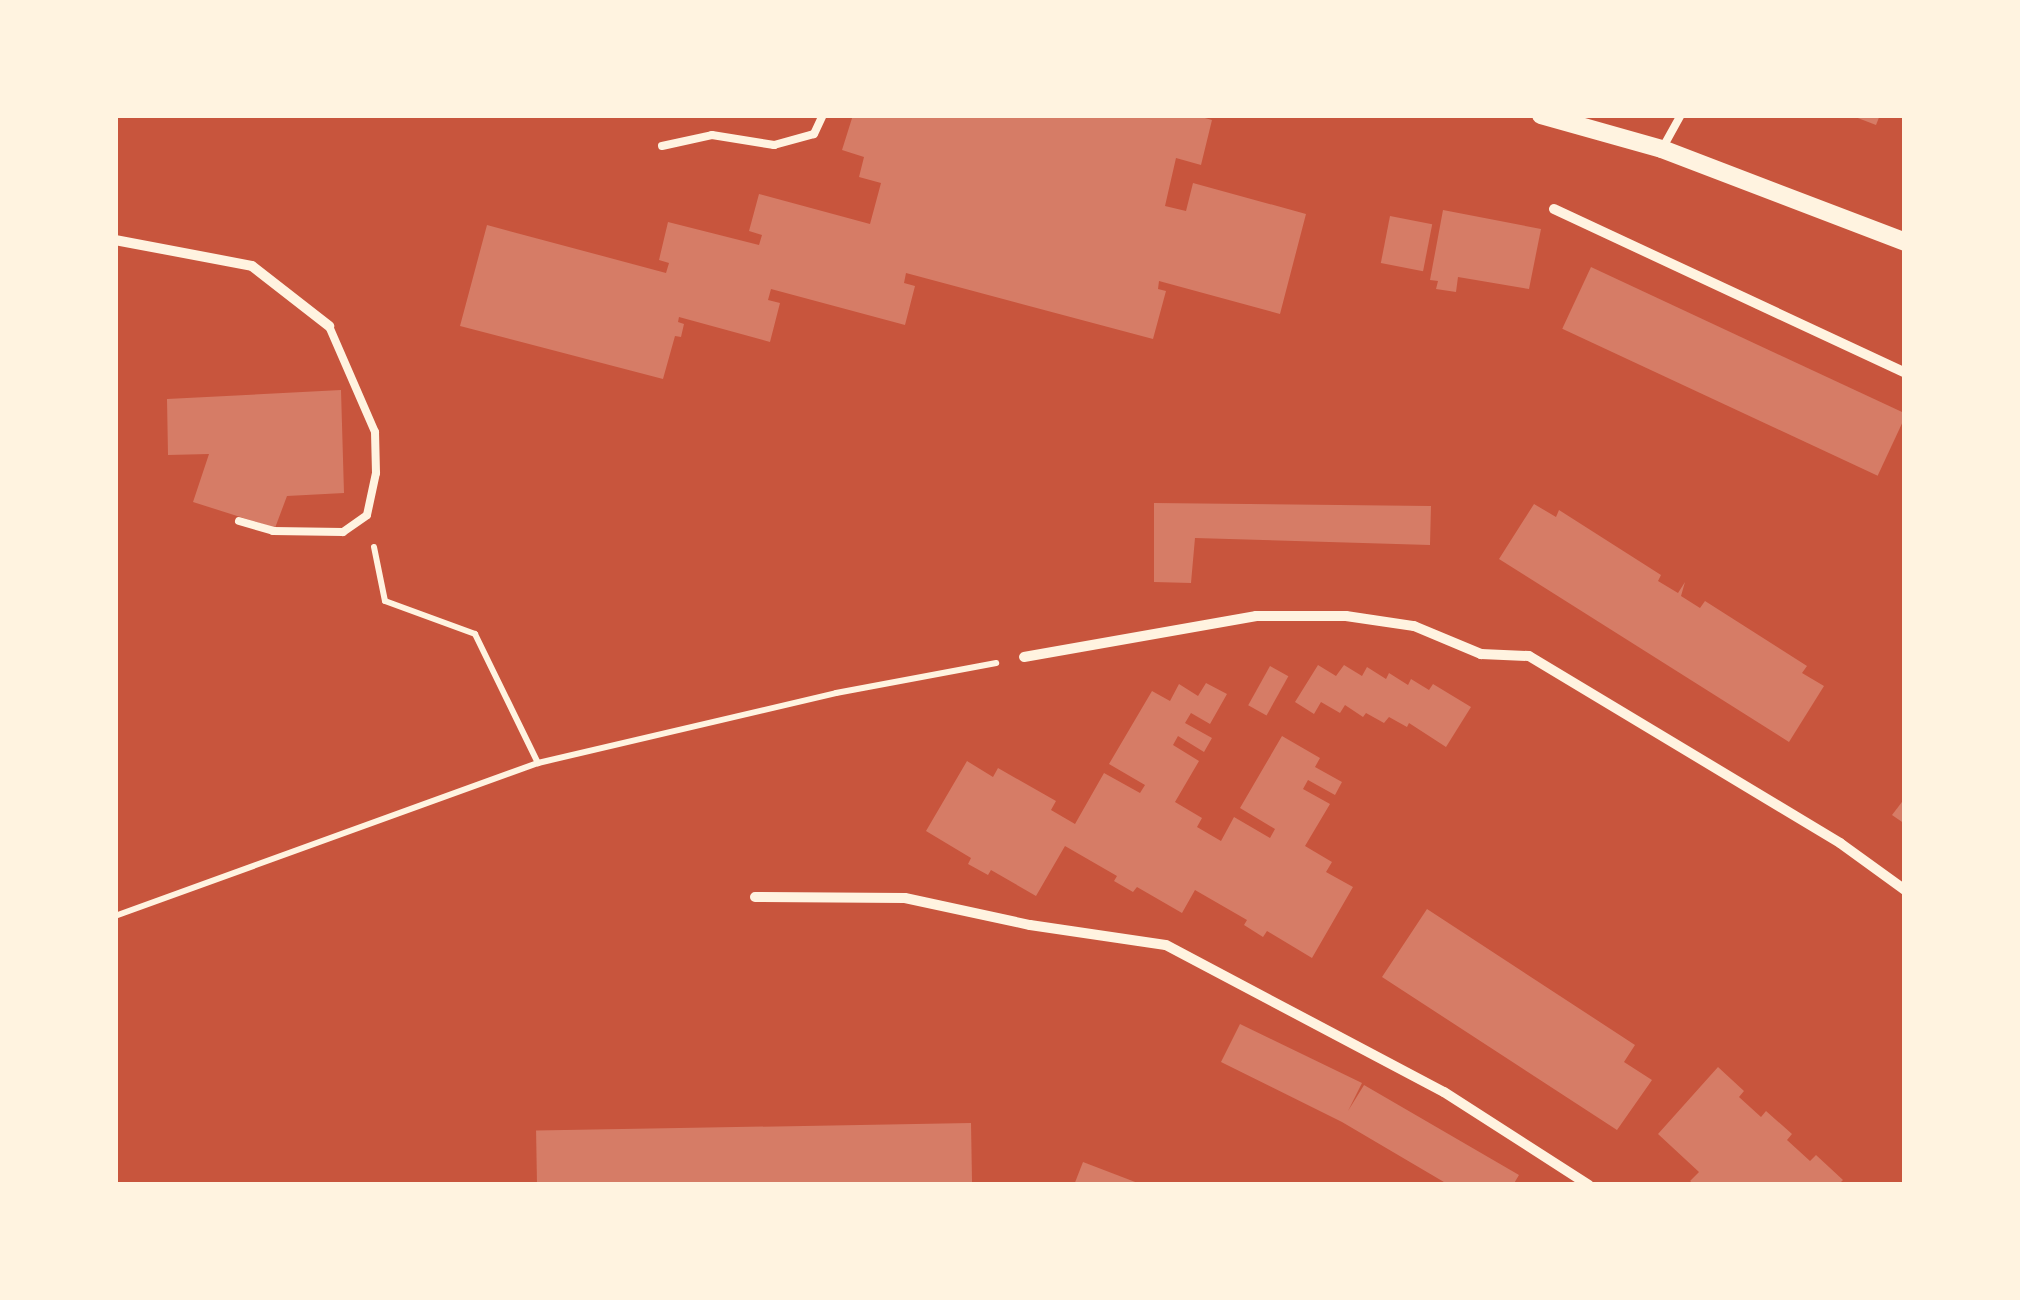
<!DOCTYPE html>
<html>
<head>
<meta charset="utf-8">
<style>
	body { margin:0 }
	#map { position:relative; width:2020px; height:1300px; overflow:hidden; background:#c8553d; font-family:"Crimson Pro",serif }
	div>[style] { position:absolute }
	.building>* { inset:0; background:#d67c66; transform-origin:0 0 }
	.path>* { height:6px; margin:-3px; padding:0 3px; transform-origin:3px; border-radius:3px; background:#fff3e0 }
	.service>* { height:8px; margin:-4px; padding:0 4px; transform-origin:4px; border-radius:4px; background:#fff3e0 }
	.minor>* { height:10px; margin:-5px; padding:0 5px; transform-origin:5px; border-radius:5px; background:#fff3e0 }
	.tertiary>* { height:18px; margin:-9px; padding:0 9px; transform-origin:9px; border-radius:9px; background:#fff3e0 }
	span { translate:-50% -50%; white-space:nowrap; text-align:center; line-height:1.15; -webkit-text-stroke:9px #fff3e0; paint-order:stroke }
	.frame { position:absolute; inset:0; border:118px solid #fff3e0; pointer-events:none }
</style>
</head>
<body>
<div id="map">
	<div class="building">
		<i style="clip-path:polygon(853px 115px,1194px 115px,1212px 120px,1201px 165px,1176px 158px,1165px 206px,1186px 211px,1193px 183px,1306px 214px,1280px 314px,1159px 281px,1158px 289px,1166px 291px,1153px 339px,906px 273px,904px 283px,915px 286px,905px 325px,771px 289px,768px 300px,780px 303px,770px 342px,679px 317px,678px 322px,684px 324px,681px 337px,675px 336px,663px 379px,460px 326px,487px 225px,666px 273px,669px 263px,659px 260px,668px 222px,759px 245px,762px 235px,749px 231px,759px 194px,870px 224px,881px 183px,859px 177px,864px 157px,842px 150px)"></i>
		<i style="clip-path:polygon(1850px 115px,1880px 115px,1876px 125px)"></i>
		<i style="clip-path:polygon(1443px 210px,1541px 229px,1529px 289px,1458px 277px,1456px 292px,1436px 289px,1438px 281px,1430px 280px)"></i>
		<i style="left:1390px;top:216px;width:43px;height:48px;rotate:11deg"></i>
		<i style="left:1591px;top:267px;width:348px;height:68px;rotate:25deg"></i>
		<i style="clip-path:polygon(341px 390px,344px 493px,287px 496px,275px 528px,193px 502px,209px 454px,168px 455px,167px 399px)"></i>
		<i style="clip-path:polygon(1154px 503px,1431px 506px,1430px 545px,1195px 538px,1191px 583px,1154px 582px)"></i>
		<i style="clip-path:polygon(1534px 504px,1556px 517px,1559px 510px,1661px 575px,1658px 581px,1678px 593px,1685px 582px,1681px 596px,1700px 608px,1705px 601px,1807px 666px,1802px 673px,1824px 686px,1789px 742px,1499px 559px)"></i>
		<i style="clip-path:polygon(1318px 665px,1336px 676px,1344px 665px,1362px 676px,1367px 667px,1386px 679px,1389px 673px,1408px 685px,1411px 679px,1429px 690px,1433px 684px,1471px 707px,1446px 747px,1409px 723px,1407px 727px,1389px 717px,1384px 723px,1366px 713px,1363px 717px,1345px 705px,1340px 713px,1321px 702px,1314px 714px,1295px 702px)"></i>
		<i style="left:1270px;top:666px;width:21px;height:45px;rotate:29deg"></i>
		<i style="clip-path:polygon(1206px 683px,1227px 694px,1210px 724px,1191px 713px,1185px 723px,1212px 738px,1204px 752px,1178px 736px,1173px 745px,1199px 761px,1175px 802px,1202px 818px,1197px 827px,1221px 841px,1234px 817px,1270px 838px,1275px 829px,1240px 808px,1282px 736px,1320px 758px,1315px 767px,1342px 782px,1335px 795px,1308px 780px,1303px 789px,1330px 804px,1305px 846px,1332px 862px,1326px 872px,1353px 887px,1312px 958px,1267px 931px,1263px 937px,1244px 925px,1247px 920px,1195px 890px,1182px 913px,1137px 887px,1133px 892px,1114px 881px,1117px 876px,1065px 846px,1036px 896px,991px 870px,988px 875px,968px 864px,971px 858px,926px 831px,967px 761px,993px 777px,998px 768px,1056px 801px,1051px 810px,1075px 824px,1104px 773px,1140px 793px,1145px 785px,1109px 764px,1152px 691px,1170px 701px,1179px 684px,1198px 696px)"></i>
		<i style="clip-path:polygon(1905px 798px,1905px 824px,1892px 815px)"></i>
		<i style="clip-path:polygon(1427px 909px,1635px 1045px,1624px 1062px,1652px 1080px,1617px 1130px,1382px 977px)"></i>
		<i style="clip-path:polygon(1240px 1024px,1362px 1083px,1348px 1111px,1364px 1085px,1519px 1175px,1513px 1185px,1449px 1185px,1342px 1122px,1221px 1062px)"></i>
		<i style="clip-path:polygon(1718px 1067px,1744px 1091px,1739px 1097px,1761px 1117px,1766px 1111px,1792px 1134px,1787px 1140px,1810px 1161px,1816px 1155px,1843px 1180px,1838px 1185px,1695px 1185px,1690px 1181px,1699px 1172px,1658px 1134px)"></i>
		<i style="left:971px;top:1123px;width:62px;height:435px;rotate:89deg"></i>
		<i style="clip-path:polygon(1083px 1162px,1143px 1185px,1074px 1185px)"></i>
	</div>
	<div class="path">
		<i style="left:374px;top:547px;width:55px;rotate:78.5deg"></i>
		<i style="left:385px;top:601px;width:96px;rotate:20.1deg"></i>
		<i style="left:475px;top:634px;width:144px;rotate:64deg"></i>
		<i style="left:115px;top:916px;width:450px;rotate:-19.9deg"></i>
		<i style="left:538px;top:763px;width:306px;rotate:-13.2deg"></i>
		<i style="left:836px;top:693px;width:163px;rotate:-10.6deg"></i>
	</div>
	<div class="service">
		<i style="left:662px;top:146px;width:51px;rotate:-12.4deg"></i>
		<i style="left:712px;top:135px;width:63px;rotate:9.2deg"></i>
		<i style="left:774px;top:145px;width:41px;rotate:-15.4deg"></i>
		<i style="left:814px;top:134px;width:21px;rotate:-65deg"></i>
		<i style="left:1662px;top:149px;width:39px;rotate:-61deg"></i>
		<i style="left:239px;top:521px;width:35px;rotate:16deg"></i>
		<i style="left:273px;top:531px;width:70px;rotate:0.8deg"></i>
		<i style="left:343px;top:532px;width:29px;rotate:-35deg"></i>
		<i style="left:367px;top:515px;width:43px;rotate:-77.9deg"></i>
		<i style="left:376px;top:473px;width:41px;rotate:-91.4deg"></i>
		<i style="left:375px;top:432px;width:116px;rotate:-113.5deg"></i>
	</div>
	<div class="minor">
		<i style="left:1554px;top:209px;width:387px;rotate:25deg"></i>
		<i style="left:115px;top:240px;width:139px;rotate:10.7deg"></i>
		<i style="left:252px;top:266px;width:98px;rotate:37.9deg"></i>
		<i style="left:1024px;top:657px;width:236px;rotate:-10deg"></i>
		<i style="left:1256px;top:616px;width:90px"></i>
		<i style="left:1346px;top:616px;width:69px;rotate:8.4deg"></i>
		<i style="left:1414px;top:626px;width:73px;rotate:22.7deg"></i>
		<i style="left:1481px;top:654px;width:48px;rotate:2.4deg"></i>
		<i style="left:1529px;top:656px;width:363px;rotate:31deg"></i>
		<i style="left:1840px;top:843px;width:80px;rotate:35.9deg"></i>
		<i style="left:755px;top:897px;width:150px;rotate:0.4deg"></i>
		<i style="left:905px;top:898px;width:128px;rotate:12.2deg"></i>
		<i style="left:1030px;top:925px;width:137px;rotate:8.4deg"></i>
		<i style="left:1166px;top:945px;width:314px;rotate:27.9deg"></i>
		<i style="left:1444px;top:1092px;width:172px;rotate:32.7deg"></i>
	</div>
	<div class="tertiary">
		<i style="left:1541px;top:115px;width:126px;rotate:15.7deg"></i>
		<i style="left:1662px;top:149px;width:260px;rotate:20.9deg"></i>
	</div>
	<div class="frame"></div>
</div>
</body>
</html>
